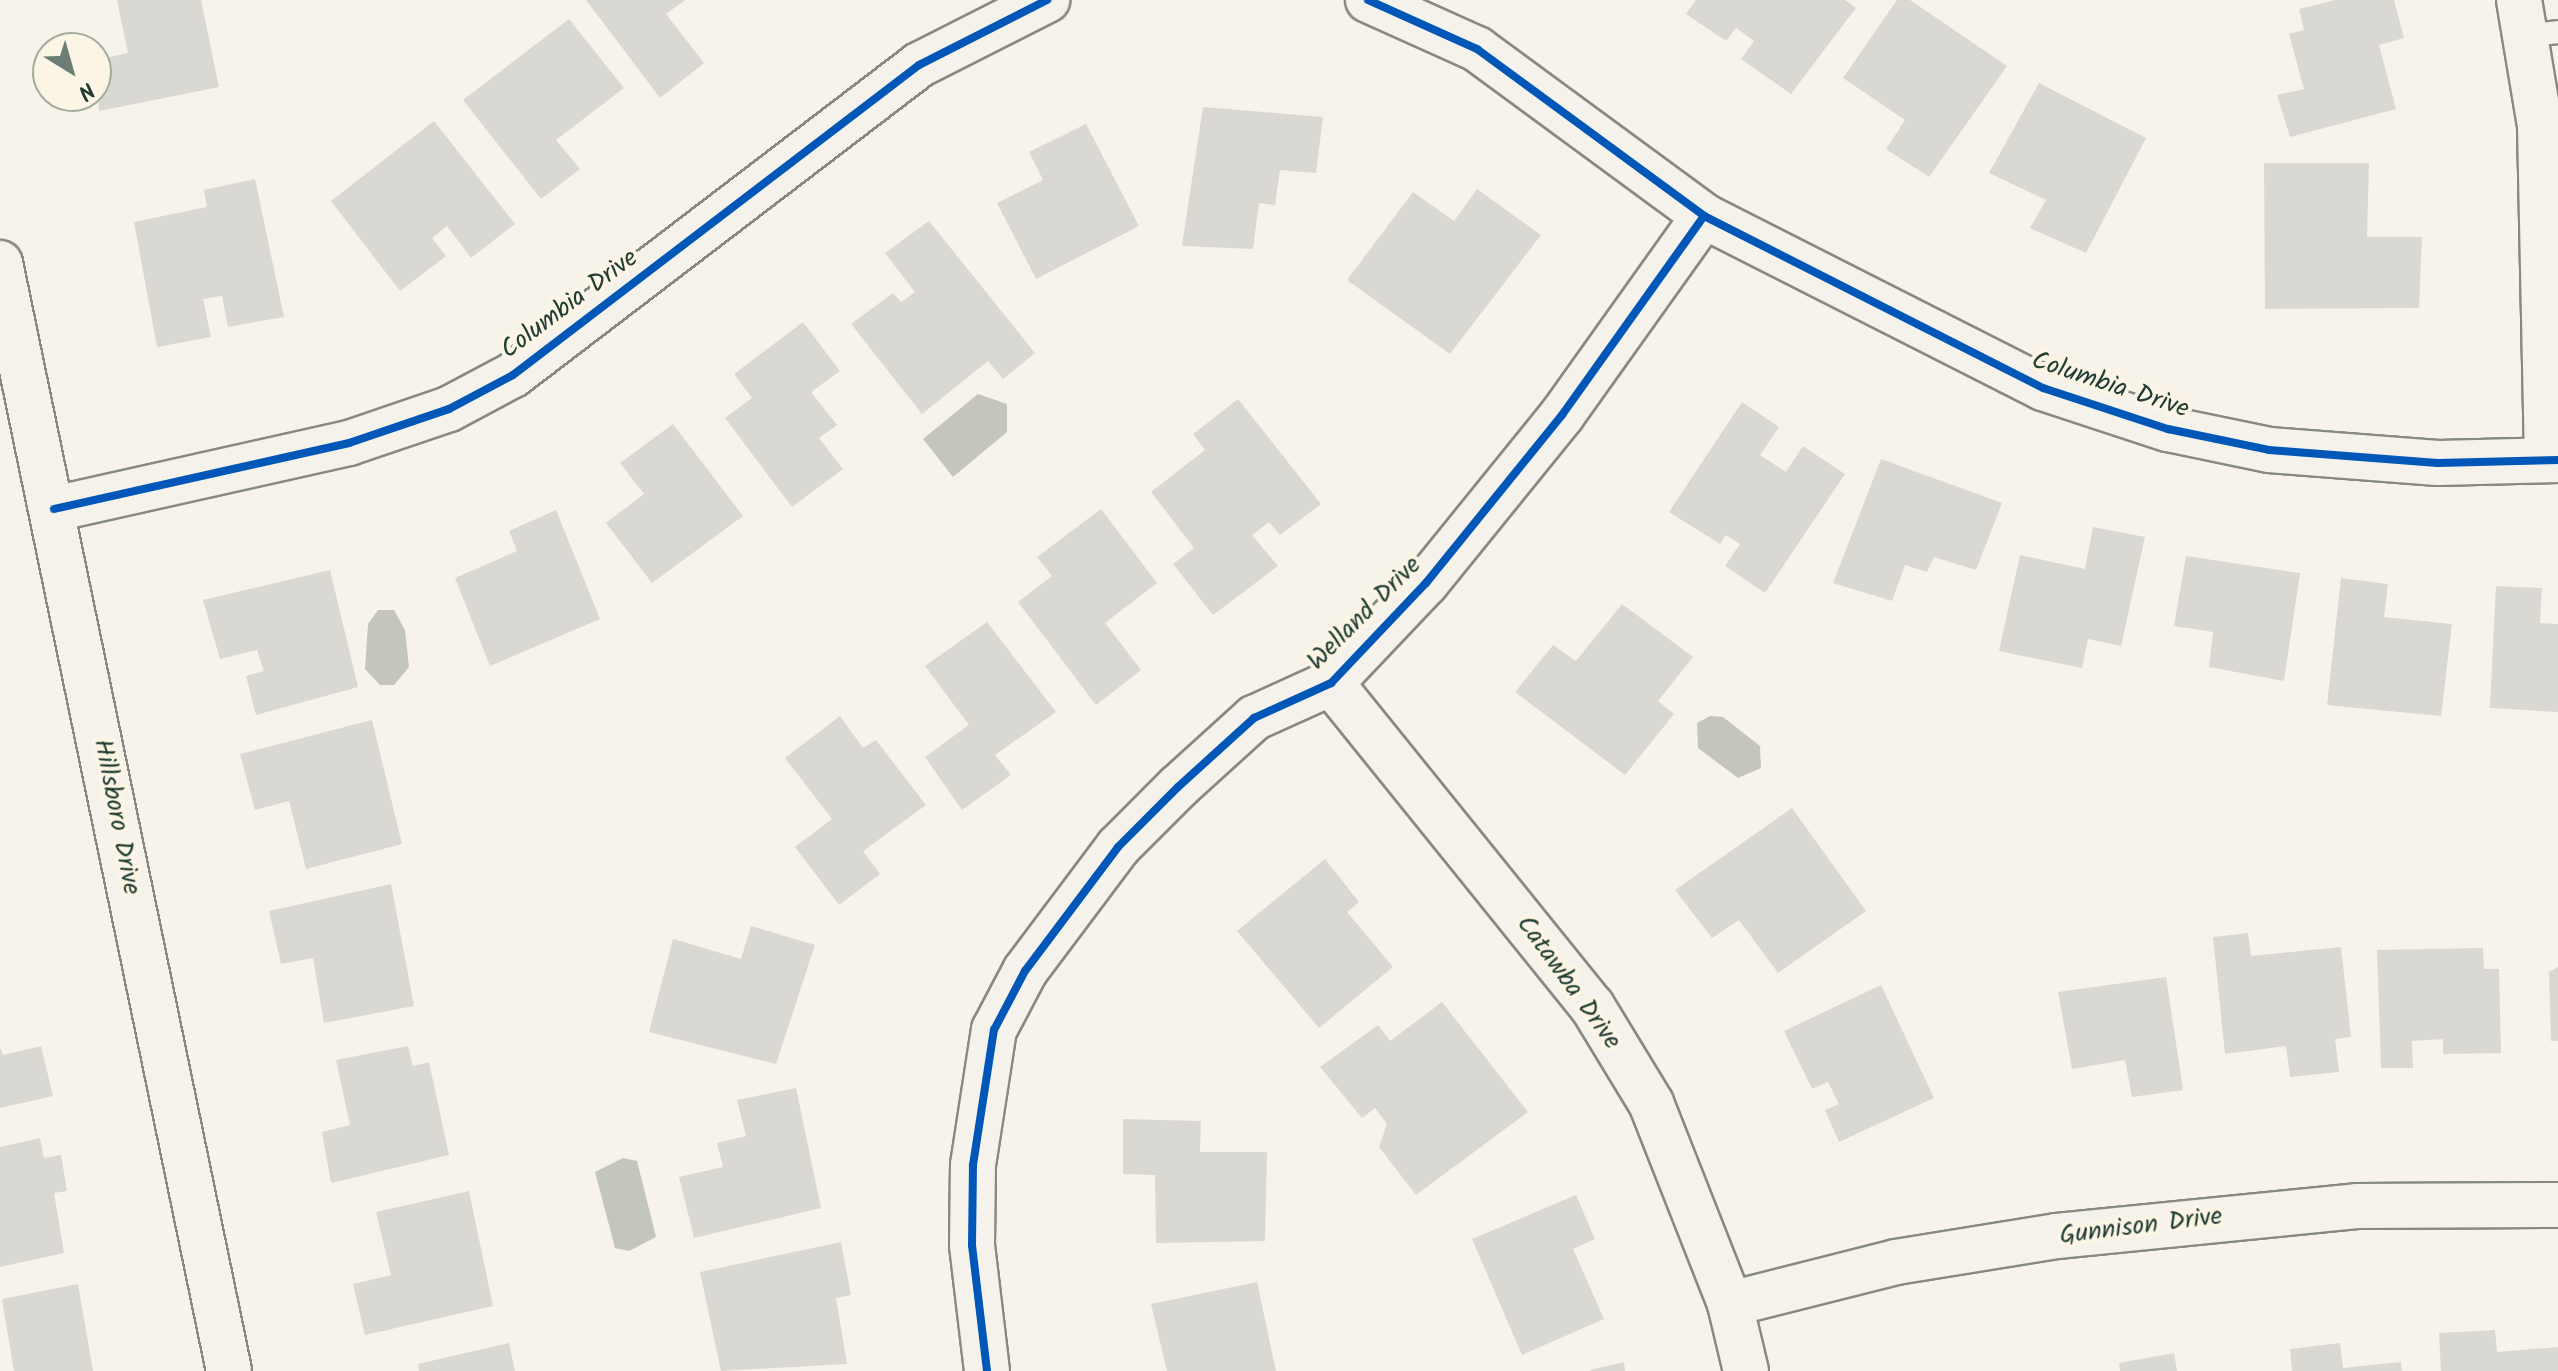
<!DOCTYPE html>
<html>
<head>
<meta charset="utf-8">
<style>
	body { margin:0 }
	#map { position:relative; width:2558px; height:1371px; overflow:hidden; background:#f7f3ea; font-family:Kalam,sans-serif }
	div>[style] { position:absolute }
	.water>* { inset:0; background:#c4c6bb }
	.building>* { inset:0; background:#dad8d2 }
	.roads { filter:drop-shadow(2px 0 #868984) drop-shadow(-2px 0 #868984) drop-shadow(0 2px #868984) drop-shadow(0 -2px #868984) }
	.service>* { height:22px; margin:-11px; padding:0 11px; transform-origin:11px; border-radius:11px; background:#f5f2ec }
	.minor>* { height:44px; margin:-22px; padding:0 22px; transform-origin:22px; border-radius:22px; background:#f5f2ec }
	.cycleway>* { height:8px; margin:-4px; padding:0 4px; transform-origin:4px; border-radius:4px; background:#0057b8 }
	span { translate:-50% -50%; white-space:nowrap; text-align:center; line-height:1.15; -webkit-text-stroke:8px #fcf5e5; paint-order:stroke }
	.street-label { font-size:26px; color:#1f3d34 }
	.north { position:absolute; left:32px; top:32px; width:80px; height:80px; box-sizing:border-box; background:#fcf5e5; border:2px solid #a4ab9e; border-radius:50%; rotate:143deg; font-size:22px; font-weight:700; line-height:32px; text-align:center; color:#1f3d34 }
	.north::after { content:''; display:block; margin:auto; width:28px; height:36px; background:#6b7d74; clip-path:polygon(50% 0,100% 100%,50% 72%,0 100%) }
</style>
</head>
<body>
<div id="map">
	<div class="water">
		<i style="clip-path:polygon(978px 394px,1007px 404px,1007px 432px,953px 477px,923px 439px)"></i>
		<i style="clip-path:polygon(378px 610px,394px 610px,405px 630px,409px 667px,394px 685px,380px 685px,365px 669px,368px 624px)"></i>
		<i style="clip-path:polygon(1710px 716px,1723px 717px,1760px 746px,1761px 768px,1738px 778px,1698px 748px,1697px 723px)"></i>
		<i style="clip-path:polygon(623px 1158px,637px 1161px,656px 1237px,629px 1251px,615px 1248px,595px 1172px)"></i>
	</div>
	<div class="building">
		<i style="clip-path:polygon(117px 0,201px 0,219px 87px,99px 111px,96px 60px,128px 53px)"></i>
		<i style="clip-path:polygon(586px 0,685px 0,666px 14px,704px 63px,660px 98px)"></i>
		<i style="clip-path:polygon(1696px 0,1845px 0,1856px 8px,1791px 94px,1741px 59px,1754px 41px,1736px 28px,1726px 41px,1686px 14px)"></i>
		<i style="clip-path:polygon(1897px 0,1910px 0,2007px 66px,1929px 177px,1886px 149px,1905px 120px,1843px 78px)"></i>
		<i style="clip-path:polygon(2335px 0,2394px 0,2404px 38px,2379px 45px,2396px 109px,2290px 137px,2277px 95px,2304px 89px,2289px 34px,2304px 30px,2299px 9px)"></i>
		<i style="clip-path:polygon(569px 19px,624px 88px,556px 140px,580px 169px,541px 199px,463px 100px)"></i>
		<i style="clip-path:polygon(2039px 83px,2146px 138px,2086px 253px,2030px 228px,2046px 200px,1989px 173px)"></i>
		<i style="clip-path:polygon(1203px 107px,1323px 117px,1316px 173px,1280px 170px,1275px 205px,1259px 203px,1253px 249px,1182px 246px)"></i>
		<i style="clip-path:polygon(434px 121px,515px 224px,471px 258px,447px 226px,432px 238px,446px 256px,400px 291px,331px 201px)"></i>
		<i style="clip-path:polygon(1086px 124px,1139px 226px,1036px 279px,997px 203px,1043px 180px,1029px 152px)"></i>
		<i style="clip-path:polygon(2264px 163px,2369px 163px,2367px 237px,2422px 237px,2419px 308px,2265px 309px)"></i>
		<i style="clip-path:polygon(255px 179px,284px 317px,228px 327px,222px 296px,203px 299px,211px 337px,157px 347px,134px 222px,207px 207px,204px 190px)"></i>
		<i style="clip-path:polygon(1477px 189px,1541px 235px,1450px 354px,1347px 280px,1413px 192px,1454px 221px)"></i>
		<i style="clip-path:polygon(929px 221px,1035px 353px,1003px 379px,988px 361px,922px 414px,851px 324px,893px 293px,901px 302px,915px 292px,885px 253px)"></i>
		<i style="clip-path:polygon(803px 322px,840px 371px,811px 392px,837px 425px,819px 438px,843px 469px,792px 507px,725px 418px,752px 398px,734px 374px)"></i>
		<i style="clip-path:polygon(1238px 399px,1321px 504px,1280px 535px,1269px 522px,1252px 535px,1278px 566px,1213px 615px,1173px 564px,1194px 548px,1151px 492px,1205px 450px,1193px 434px)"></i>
		<i style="clip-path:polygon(1742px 402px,1779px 427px,1760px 455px,1786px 472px,1803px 446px,1845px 474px,1765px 593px,1725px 566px,1740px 544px,1726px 535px,1720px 544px,1669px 512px)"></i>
		<i style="clip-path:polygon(673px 424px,743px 516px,652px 583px,606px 523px,644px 494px,620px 463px)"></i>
		<i style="clip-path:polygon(1881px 459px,2002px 503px,1976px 570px,1934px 557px,1927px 572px,1905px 565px,1892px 601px,1833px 583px)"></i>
		<i style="clip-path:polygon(1101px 509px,1157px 583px,1105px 623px,1141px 670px,1096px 705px,1018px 602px,1052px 576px,1037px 557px)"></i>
		<i style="clip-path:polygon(556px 510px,600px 619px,490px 666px,455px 578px,517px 551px,509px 531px)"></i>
		<i style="clip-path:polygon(2093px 527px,2145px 537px,2121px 646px,2088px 639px,2082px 668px,1999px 651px,2020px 555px,2085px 569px)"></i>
		<i style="clip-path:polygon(2186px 556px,2300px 573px,2284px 681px,2209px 667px,2213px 632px,2174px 626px)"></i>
		<i style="clip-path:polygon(330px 570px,358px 687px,256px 715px,246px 676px,264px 671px,257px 650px,220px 659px,203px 600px)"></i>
		<i style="clip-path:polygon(2341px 578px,2388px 584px,2384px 617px,2452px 624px,2441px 716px,2327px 705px)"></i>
		<i style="clip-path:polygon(2496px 586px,2542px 588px,2540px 623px,2558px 624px,2558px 712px,2490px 708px)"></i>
		<i style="clip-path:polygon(1622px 604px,1693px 657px,1658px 701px,1674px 714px,1625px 775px,1515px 692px,1553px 645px,1576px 661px)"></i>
		<i style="clip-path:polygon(987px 622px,1056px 712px,995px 755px,1011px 775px,962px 810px,925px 757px,969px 725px,925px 666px)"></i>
		<i style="clip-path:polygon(840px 716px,863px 748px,876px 740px,926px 805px,863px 851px,880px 874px,839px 905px,795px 847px,832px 819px,785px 758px)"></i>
		<i style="clip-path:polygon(372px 720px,402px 844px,306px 869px,289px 801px,255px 810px,240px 754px)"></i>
		<i style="clip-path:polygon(1792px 808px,1866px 911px,1778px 973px,1739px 920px,1712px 938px,1675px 890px)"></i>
		<i style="clip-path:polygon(1325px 859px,1359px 902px,1347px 912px,1393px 967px,1319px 1028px,1237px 931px)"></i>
		<i style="clip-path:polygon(391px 884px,414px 1006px,324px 1023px,313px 958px,281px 964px,269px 911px)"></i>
		<i style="clip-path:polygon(751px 926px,815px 945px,776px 1064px,649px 1032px,673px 939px,741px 959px)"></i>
		<i style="clip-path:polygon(2248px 933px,2251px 956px,2341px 947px,2351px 1037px,2335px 1039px,2339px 1072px,2290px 1077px,2286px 1046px,2225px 1054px,2213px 937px)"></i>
		<i style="clip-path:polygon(2483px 948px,2484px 969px,2499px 969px,2501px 1053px,2443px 1054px,2443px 1039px,2412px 1041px,2413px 1068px,2381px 1068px,2377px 950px)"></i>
		<i style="clip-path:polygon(2558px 967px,2558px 1041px,2551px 1041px,2549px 972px)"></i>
		<i style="clip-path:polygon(2166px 977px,2183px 1090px,2132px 1097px,2125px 1060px,2072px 1069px,2058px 992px)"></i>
		<i style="clip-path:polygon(1881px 985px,1934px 1098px,1839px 1142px,1825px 1110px,1839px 1104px,1828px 1082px,1812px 1089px,1784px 1031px)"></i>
		<i style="clip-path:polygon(1442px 1002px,1528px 1112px,1416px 1195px,1379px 1147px,1387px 1124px,1375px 1108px,1362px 1118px,1320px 1067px,1378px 1025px,1390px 1041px)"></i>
		<i style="clip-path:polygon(41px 1046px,53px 1096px,0 1108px,0 1047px,3px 1055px)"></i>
		<i style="clip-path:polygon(408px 1046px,413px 1066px,429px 1062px,449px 1155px,331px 1183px,322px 1132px,350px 1125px,336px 1060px)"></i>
		<i style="clip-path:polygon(796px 1088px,821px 1208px,694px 1238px,679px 1177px,723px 1167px,717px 1143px,746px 1136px,737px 1100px)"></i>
		<i style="clip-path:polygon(1123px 1119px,1201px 1121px,1200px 1152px,1267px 1152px,1265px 1241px,1156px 1243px,1155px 1175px,1123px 1174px)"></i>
		<i style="clip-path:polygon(40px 1138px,44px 1158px,61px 1155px,67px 1191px,54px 1193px,64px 1253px,0 1267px,0 1147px)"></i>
		<i style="clip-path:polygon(469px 1191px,493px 1306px,365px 1335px,353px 1284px,391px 1275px,376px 1212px)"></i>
		<i style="clip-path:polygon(1576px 1195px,1595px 1239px,1573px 1249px,1604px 1319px,1522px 1355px,1472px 1239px)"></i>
		<i style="clip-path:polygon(841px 1242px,851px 1295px,836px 1298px,847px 1364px,721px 1371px,700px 1272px)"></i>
		<i style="clip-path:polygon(1257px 1282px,1276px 1371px,1167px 1371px,1151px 1304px)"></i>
		<i style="clip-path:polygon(78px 1284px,93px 1371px,14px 1371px,2px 1299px)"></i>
		<i style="clip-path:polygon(2495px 1330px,2497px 1352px,2558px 1347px,2558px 1371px,2441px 1371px,2439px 1333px)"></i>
		<i style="clip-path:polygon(509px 1343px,515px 1371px,419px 1371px,418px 1364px)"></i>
		<i style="clip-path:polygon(2340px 1343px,2343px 1368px,2401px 1362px,2402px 1371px,2292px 1371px,2290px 1349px)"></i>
		<i style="clip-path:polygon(2174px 1353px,2177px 1371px,2120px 1371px,2119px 1363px)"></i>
		<i style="clip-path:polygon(1624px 1362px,1625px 1371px,1590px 1371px,1590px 1370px)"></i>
	</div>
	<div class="roads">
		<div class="service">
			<i style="left:2530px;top:35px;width:28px;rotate:-6deg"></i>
		</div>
		<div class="minor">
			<i style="left:1368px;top:0;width:120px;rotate:24.2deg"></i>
			<i style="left:1477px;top:49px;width:282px;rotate:36.3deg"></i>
			<i style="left:1704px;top:216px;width:380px;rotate:26.9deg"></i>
			<i style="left:2043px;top:388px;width:132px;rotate:18.2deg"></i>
			<i style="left:2168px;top:429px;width:103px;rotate:11.7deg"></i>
			<i style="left:2269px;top:450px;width:169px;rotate:4.4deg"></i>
			<i style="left:2438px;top:463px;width:120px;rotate:-1.4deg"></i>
			<i style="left:2519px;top:0;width:128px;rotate:80.5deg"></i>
			<i style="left:2540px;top:126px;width:334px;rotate:88.8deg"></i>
			<i style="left:0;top:263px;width:1131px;rotate:78.32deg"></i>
			<i style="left:54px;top:509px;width:302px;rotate:-12.6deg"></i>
			<i style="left:349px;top:443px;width:106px;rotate:-18.8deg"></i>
			<i style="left:449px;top:409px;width:72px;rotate:-28deg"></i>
			<i style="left:513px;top:375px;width:511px;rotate:-37.36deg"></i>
			<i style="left:919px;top:65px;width:144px;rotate:-26.9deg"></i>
			<i style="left:1331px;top:683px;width:415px;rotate:51.1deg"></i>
			<i style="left:1592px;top:1006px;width:114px;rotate:58.7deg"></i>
			<i style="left:1651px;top:1103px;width:216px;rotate:68.5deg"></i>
			<i style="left:1730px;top:1304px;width:69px;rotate:76.6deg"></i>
			<i style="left:1730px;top:1304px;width:171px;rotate:-14.2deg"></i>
			<i style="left:1896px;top:1262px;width:163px;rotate:-9.2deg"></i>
			<i style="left:2057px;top:1236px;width:301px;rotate:-5.7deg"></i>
			<i style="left:2357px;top:1206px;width:201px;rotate:-0.3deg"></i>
			<i style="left:987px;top:1371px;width:127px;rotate:-96.8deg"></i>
			<i style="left:972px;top:1245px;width:80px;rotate:-89.3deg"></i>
			<i style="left:973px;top:1165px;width:137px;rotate:-81.2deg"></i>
			<i style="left:994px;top:1030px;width:67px;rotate:-62.3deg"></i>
			<i style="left:1025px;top:971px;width:155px;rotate:-53.1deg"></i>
			<i style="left:1118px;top:847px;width:85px;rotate:-45deg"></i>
			<i style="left:1178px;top:787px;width:103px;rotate:-42.2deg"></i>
			<i style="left:1254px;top:718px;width:85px;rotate:-24.4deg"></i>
			<i style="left:1331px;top:683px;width:138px;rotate:-46.5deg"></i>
			<i style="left:1426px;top:583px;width:216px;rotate:-51deg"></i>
			<i style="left:1562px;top:415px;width:244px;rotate:-54.5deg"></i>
		</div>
	</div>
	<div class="cycleway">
		<i style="left:1368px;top:0;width:120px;rotate:24.2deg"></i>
		<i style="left:1477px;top:49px;width:282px;rotate:36.3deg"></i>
		<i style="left:1704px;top:216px;width:380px;rotate:26.9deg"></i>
		<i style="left:2043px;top:388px;width:132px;rotate:18.2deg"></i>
		<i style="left:2168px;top:429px;width:103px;rotate:11.7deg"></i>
		<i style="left:2269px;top:450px;width:169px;rotate:4.4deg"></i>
		<i style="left:2438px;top:463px;width:120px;rotate:-1.4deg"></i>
		<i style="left:54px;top:509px;width:302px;rotate:-12.6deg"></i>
		<i style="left:349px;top:443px;width:106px;rotate:-18.8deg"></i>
		<i style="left:449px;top:409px;width:72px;rotate:-28deg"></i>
		<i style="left:513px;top:375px;width:511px;rotate:-37.36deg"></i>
		<i style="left:919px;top:65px;width:144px;rotate:-26.9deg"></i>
		<i style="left:987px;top:1371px;width:127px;rotate:-96.8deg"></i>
		<i style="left:972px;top:1245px;width:80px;rotate:-89.3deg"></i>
		<i style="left:973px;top:1165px;width:137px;rotate:-81.2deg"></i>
		<i style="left:994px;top:1030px;width:67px;rotate:-62.3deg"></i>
		<i style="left:1025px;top:971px;width:155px;rotate:-53.1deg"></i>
		<i style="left:1118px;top:847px;width:85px;rotate:-45deg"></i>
		<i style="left:1178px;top:787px;width:103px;rotate:-42.2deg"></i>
		<i style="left:1254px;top:718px;width:85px;rotate:-24.4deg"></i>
		<i style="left:1331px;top:683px;width:138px;rotate:-46.5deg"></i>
		<i style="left:1426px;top:583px;width:216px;rotate:-51deg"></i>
		<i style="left:1562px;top:415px;width:244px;rotate:-54.5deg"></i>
	</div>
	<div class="street-label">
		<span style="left:570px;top:305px;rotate:-37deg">Columbia Drive</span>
		<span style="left:2110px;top:386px;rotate:18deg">Columbia Drive</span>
		<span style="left:1365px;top:614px;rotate:-45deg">Welland Drive</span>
		<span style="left:116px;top:817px;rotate:79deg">Hillsboro Drive</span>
		<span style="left:1568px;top:983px;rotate:54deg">Catawba Drive</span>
		<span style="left:2141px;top:1227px;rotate:-7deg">Gunnison Drive</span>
	</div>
	<div class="north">N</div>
</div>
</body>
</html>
